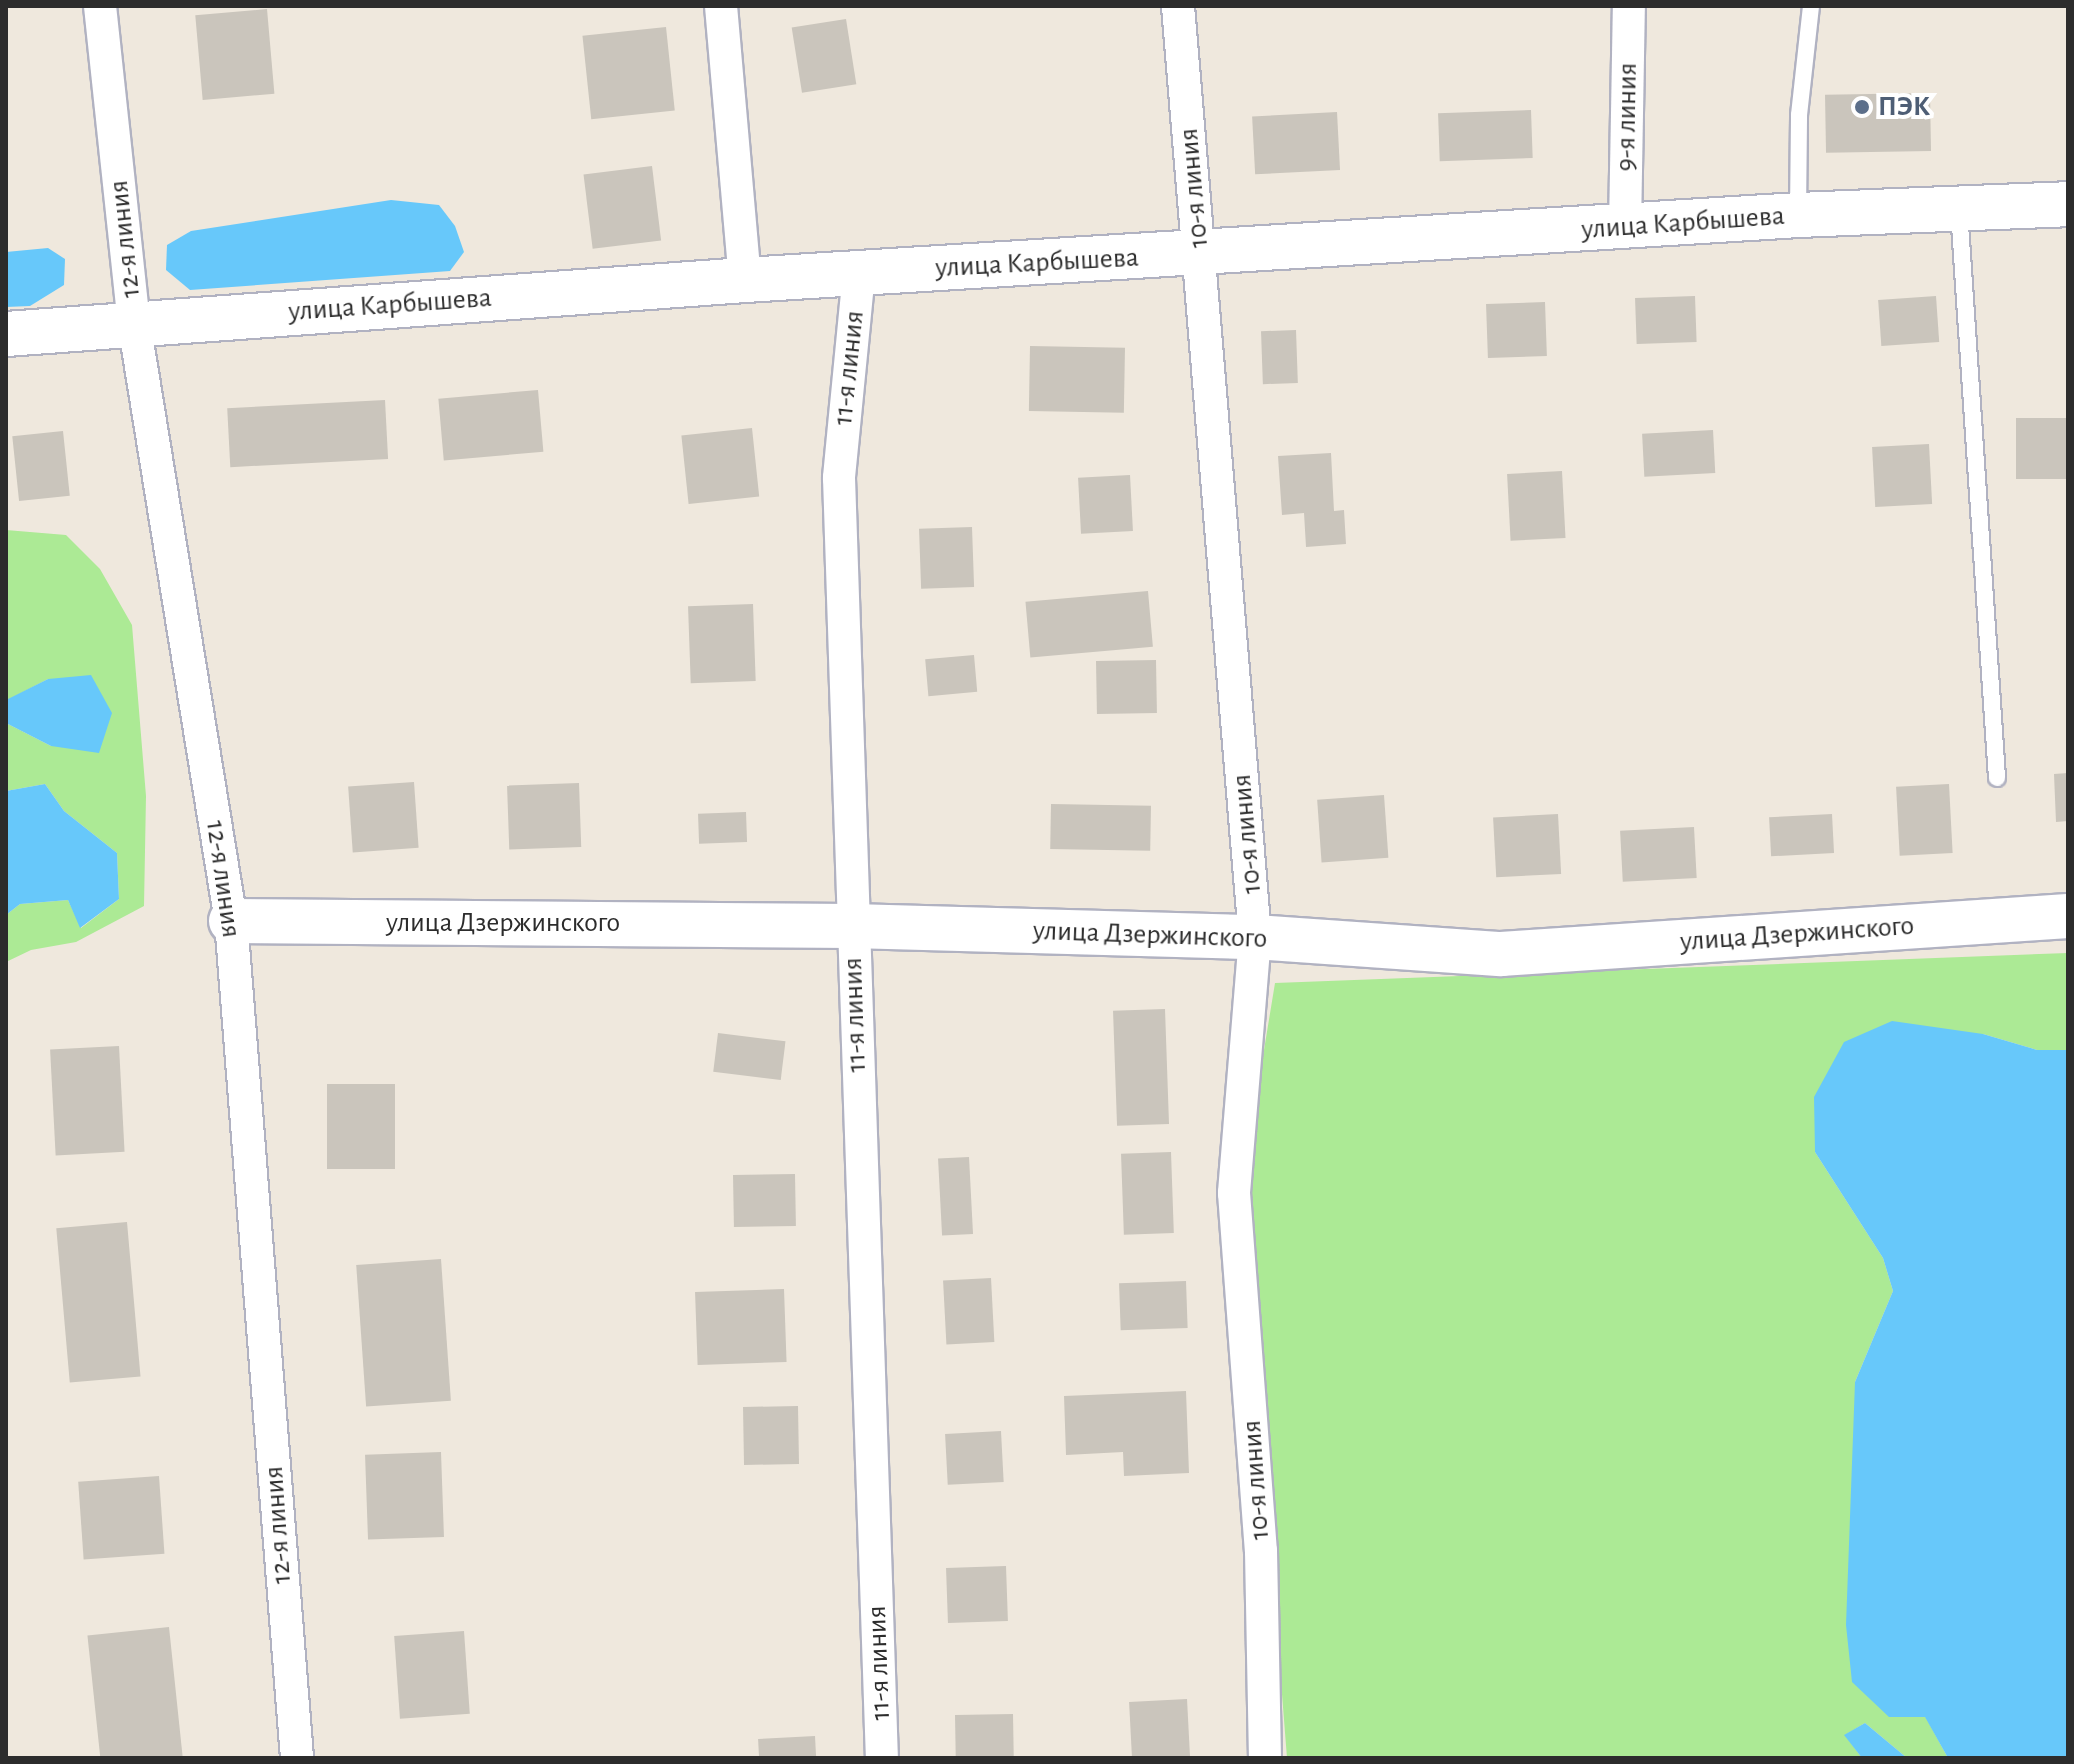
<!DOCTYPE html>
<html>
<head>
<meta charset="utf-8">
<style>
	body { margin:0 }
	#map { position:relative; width:2074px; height:1764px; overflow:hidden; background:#efe8dd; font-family:"Alegreya Sans",sans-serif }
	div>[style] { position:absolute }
	.green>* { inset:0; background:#acea95 }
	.water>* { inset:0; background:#67c8fa }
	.building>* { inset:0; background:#cac5bc; transform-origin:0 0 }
	.roads { filter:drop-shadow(2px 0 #b1b2c1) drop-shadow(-2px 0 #b1b2c1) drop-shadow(0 2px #b1b2c1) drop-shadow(0 -2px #b1b2c1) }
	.lane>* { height:16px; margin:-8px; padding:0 8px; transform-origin:8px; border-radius:8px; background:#fff }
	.street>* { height:32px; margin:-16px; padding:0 16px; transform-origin:16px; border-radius:16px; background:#fff }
	.secondary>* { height:44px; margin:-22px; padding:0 22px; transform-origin:22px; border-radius:22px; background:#fff }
	.dots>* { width:22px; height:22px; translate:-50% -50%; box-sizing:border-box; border:4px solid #fff; border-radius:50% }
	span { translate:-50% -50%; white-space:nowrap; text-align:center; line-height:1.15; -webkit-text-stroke:8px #fff; paint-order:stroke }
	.service-label { font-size:28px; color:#4e5e75; font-weight:700 }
	.left { translate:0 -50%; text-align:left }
	.street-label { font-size:28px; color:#2c2c2c }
	.frame { position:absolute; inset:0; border:8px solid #2c2c2c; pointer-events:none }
</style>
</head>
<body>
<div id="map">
	<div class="green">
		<i style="clip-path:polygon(6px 530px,66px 535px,100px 569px,132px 625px,146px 796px,144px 906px,76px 942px,31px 950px,6px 962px,6px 915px,20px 904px,68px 900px,81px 928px,119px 899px,117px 853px,64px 811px,45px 784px,6px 791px,6px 723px,51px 746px,48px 679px,6px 701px)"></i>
		<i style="clip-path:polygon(2068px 953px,2068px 1050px,2037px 1050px,1983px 1034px,1815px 1152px,1883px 1258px,1893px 1291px,1855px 1382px,1925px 1716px,1948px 1758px,1907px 1758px,1865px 1723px,1845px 1735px,1862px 1758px,1287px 1758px,1242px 1184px,1275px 983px)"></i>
	</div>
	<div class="water">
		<i style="clip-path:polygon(391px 200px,439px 205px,455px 226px,464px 252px,450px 271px,190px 290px,166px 270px,167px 245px,191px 231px)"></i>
		<i style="clip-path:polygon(48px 248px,65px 259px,64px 285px,30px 306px,6px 307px,6px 252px)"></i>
		<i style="clip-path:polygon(91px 675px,112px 713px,99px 753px,51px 746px,6px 723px,8px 699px,48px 679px)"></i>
		<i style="clip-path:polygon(45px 784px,64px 811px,117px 853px,119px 899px,80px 928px,68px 900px,20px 904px,6px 915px,6px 791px)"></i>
		<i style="clip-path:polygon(1892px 1021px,1983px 1034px,2037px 1050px,2068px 1050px,2068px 1758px,1948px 1758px,1925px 1717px,1889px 1717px,1852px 1682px,1846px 1625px,1855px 1382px,1893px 1291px,1883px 1258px,1815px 1152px,1814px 1097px,1844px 1042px)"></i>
		<i style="clip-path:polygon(1865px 1723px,1907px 1758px,1862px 1758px,1844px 1735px)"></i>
	</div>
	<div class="building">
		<i style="left:267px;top:9px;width:85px;height:72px;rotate:85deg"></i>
		<i style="left:846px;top:19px;width:66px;height:55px;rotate:81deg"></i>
		<i style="left:666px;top:27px;width:84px;height:84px;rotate:84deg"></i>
		<i style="left:1930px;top:93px;width:58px;height:105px;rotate:89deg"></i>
		<i style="left:1531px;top:110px;width:48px;height:93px;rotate:88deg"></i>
		<i style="left:1337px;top:112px;width:58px;height:85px;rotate:87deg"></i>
		<i style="left:652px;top:166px;width:75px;height:69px;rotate:83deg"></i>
		<i style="left:1695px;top:296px;width:46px;height:60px;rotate:88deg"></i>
		<i style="left:1936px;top:296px;width:46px;height:58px;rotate:86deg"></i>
		<i style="left:1545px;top:302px;width:54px;height:59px;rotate:88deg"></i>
		<i style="left:1296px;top:330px;width:53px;height:35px;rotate:88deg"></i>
		<i style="left:1030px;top:346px;width:95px;height:65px;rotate:1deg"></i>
		<i style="left:538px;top:390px;width:62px;height:100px;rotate:85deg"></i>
		<i style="left:385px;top:400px;width:59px;height:158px;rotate:87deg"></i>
		<i style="left:2068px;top:418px;width:61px;height:52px;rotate:90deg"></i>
		<i style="left:752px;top:428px;width:69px;height:71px;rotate:84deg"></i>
		<i style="left:1713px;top:430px;width:43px;height:71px;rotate:87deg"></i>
		<i style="left:63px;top:431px;width:65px;height:51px;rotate:84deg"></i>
		<i style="left:1929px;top:444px;width:60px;height:57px;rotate:87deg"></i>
		<i style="clip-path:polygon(1331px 453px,1334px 511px,1344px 510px,1346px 544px,1306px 547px,1304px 513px,1282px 515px,1278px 456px)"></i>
		<i style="left:1562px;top:471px;width:67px;height:55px;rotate:87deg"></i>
		<i style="left:1130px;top:475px;width:56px;height:52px;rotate:87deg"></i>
		<i style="left:972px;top:527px;width:60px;height:53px;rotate:88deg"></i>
		<i style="left:1148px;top:591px;width:56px;height:123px;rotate:85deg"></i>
		<i style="left:753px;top:604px;width:77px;height:65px;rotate:88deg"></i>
		<i style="left:974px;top:655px;width:37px;height:49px;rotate:85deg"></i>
		<i style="left:1156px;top:660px;width:53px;height:60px;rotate:89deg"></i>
		<i style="clip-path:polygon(2068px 773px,2068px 821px,2056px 822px,2054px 774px)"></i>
		<i style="left:414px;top:782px;width:66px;height:66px;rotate:86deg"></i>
		<i style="left:579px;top:783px;width:64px;height:72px;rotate:88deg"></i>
		<i style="left:1949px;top:784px;width:69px;height:53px;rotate:87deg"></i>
		<i style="left:1384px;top:795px;width:63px;height:67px;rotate:86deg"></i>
		<i style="left:1051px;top:804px;width:100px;height:45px;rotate:1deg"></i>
		<i style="left:746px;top:812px;width:30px;height:48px;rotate:88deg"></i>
		<i style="left:1558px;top:814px;width:60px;height:65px;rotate:87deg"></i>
		<i style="left:1832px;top:814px;width:39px;height:63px;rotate:87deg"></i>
		<i style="left:1694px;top:827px;width:51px;height:74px;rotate:87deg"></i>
		<i style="left:1165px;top:1009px;width:115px;height:52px;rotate:88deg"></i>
		<i style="left:718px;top:1033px;width:68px;height:39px;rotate:7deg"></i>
		<i style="left:119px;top:1046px;width:106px;height:69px;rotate:87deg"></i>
		<i style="left:327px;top:1084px;width:68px;height:85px"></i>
		<i style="left:1171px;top:1152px;width:81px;height:50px;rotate:88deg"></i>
		<i style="left:969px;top:1157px;width:77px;height:31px;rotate:87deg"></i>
		<i style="left:795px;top:1174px;width:52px;height:62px;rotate:89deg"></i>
		<i style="left:127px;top:1222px;width:155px;height:71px;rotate:85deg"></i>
		<i style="left:441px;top:1259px;width:142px;height:85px;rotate:86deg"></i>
		<i style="left:991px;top:1278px;width:64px;height:48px;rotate:87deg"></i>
		<i style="left:1186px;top:1281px;width:47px;height:67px;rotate:88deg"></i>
		<i style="left:784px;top:1289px;width:73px;height:89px;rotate:88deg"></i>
		<i style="clip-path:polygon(1186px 1391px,1189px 1473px,1124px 1476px,1123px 1452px,1066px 1455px,1064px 1396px)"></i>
		<i style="left:798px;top:1406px;width:58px;height:55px;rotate:89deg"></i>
		<i style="left:1001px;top:1431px;width:51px;height:56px;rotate:87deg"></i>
		<i style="left:441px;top:1452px;width:85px;height:76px;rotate:88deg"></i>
		<i style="left:159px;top:1476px;width:78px;height:81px;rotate:86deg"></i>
		<i style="left:1006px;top:1566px;width:55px;height:60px;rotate:88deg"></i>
		<i style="left:169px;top:1627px;width:132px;height:82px;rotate:84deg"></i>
		<i style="left:464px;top:1631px;width:83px;height:70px;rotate:86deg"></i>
		<i style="left:1187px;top:1699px;width:59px;height:58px;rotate:87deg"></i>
		<i style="left:1013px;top:1714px;width:42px;height:58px;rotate:89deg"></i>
		<i style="left:815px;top:1736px;width:22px;height:57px;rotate:87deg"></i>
	</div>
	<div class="roads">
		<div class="lane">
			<i style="left:1959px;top:210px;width:569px;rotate:86.17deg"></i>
			<i style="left:1798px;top:214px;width:99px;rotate:-89.4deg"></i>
			<i style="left:1799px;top:115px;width:110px;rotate:-83.7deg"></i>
		</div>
		<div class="street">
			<i style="left:100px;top:6px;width:319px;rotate:83.9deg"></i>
			<i style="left:134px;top:323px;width:606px;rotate:80.79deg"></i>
			<i style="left:231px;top:921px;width:840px;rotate:85.49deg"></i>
			<i style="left:721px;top:6px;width:275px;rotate:85deg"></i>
			<i style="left:1178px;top:6px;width:934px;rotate:85.27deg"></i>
			<i style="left:1255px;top:937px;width:257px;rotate:94.7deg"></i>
			<i style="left:1234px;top:1193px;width:359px;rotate:85.7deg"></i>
			<i style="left:1261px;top:1551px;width:207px;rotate:88.9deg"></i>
			<i style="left:1625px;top:228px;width:222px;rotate:-89deg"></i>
			<i style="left:859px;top:273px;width:206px;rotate:95.6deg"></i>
			<i style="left:839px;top:478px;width:1281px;rotate:88.08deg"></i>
		</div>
		<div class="secondary">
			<i style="left:6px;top:334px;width:741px;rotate:-4.18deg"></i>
			<i style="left:745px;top:280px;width:1055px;rotate:-3.53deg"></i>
			<i style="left:1798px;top:215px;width:270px;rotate:-2.3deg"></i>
			<i style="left:231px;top:921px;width:621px;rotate:0.46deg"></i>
			<i style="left:852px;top:926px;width:403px;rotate:1.6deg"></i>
			<i style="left:1255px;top:937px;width:247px;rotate:4deg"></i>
			<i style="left:1501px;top:954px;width:568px;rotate:-3.83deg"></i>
		</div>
	</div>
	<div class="dots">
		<i style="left:1862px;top:107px;background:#5c6f8a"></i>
	</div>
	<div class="service-label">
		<span class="left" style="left:1878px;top:107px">ПЭК</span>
	</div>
	<div class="street-label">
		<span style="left:1627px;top:117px;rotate:-89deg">9-я линия</span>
		<span style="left:1194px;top:188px;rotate:-95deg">10-я линия</span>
		<span style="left:1683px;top:223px;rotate:-4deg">улица Карбышева</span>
		<span style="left:125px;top:239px;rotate:-96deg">12-я линия</span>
		<span style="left:1037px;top:263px;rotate:-3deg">улица Карбышева</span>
		<span style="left:390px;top:305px;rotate:-4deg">улица Карбышева</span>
		<span style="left:849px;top:368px;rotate:-84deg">11-я линия</span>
		<span style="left:1247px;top:834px;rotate:-95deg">10-я линия</span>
		<span style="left:223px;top:879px;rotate:82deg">12-я линия</span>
		<span style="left:503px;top:923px">улица Дзержинского</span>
		<span style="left:1797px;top:934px;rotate:-4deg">улица Дзержинского</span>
		<span style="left:1150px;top:935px;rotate:2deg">улица Дзержинского</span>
		<span style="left:855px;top:1015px;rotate:-92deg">11-я линия</span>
		<span style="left:1256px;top:1480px;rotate:-94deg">10-я линия</span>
		<span style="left:278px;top:1525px;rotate:-94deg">12-я линия</span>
		<span style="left:879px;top:1663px;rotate:-92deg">11-я линия</span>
	</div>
	<div class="frame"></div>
</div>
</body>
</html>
